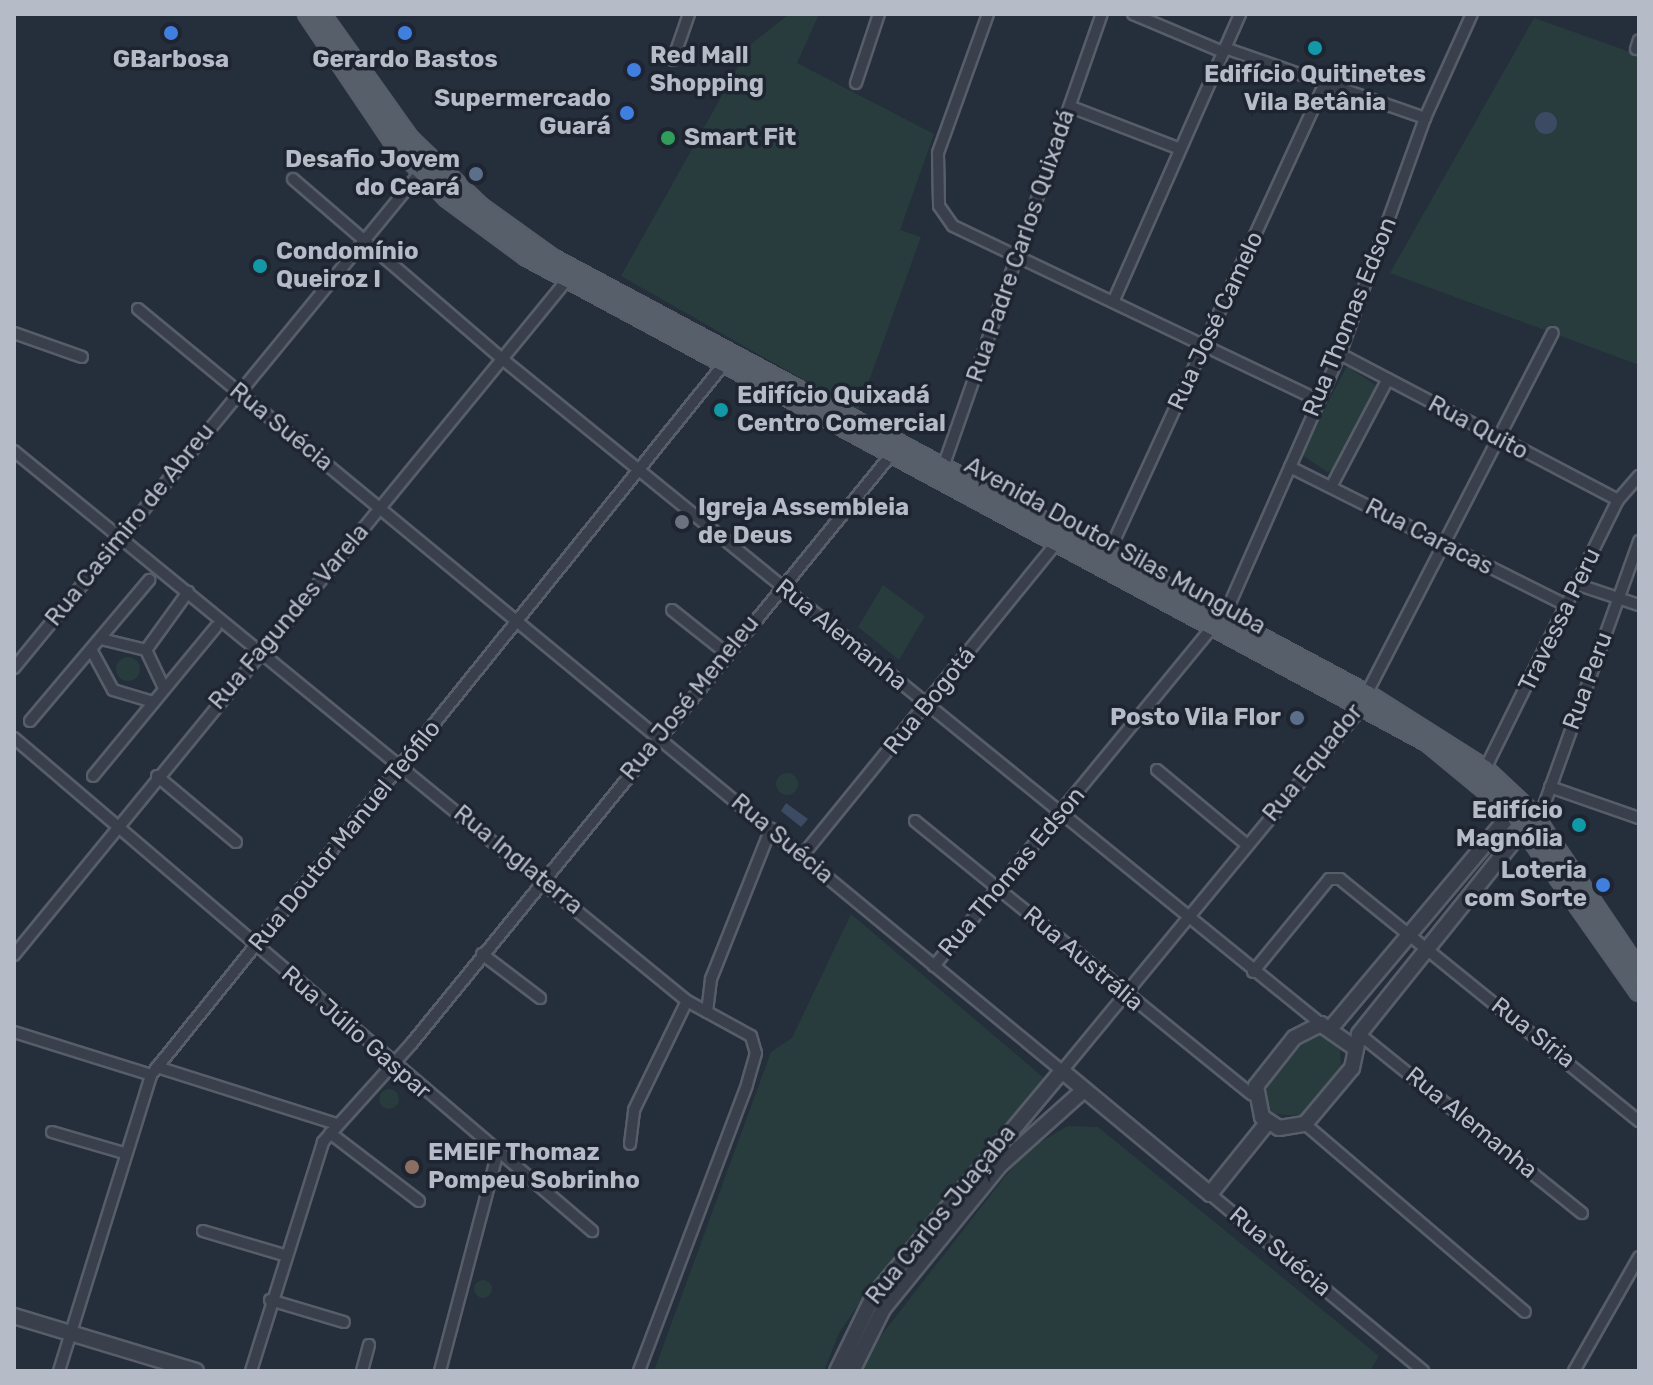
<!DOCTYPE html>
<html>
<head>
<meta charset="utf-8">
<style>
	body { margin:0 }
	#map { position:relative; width:1653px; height:1385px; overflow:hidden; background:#252e3b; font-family:Rubik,sans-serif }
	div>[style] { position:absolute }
	.green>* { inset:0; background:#283b3d }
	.round { border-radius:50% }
	.water>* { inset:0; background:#3c4b63 }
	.roads { filter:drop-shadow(2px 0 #575e69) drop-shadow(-2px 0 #575e69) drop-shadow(0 2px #575e69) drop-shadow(0 -2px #575e69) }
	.minor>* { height:10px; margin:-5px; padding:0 5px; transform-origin:5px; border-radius:5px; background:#39404b }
	.tertiary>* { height:14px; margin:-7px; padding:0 7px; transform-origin:7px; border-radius:7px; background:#39404b }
	.primary>* { height:16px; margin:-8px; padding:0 8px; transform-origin:8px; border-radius:8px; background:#575f6b }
	.dots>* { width:22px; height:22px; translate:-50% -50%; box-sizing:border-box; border:4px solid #1e2530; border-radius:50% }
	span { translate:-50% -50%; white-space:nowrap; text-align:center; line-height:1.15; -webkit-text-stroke:7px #1e2530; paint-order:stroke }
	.poi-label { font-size:24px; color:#b5bbc7; font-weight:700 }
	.left { translate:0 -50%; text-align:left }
	.right { translate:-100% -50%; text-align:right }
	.street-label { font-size:24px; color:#b5bbc7 }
	.frame { position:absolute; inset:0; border:16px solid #b5bbc7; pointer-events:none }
</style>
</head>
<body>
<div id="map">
	<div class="green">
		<i style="clip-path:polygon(789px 14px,819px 14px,797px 63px,934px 134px,900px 230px,921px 237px,858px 411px,621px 276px,750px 45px)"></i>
		<i style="clip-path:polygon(1534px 18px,1639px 55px,1639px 365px,1390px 273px)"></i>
		<i style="clip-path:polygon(1347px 366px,1378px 387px,1335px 470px,1327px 472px,1301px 454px)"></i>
		<i style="clip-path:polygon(883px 585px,925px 616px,899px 660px,858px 627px)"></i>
		<i class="round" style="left:116px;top:657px;width:24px;height:24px"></i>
		<i class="round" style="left:776px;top:773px;width:22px;height:22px"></i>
		<i style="clip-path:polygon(851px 914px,1044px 1078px,877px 1278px,839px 1333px,824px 1371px,654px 1371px,771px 1052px,792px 1038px)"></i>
		<i style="clip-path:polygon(1315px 1031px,1340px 1043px,1341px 1072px,1302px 1116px,1272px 1114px,1262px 1086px)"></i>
		<i class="round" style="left:379px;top:1089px;width:20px;height:20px"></i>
		<i style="clip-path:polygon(1067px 1126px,1098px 1127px,1379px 1356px,1370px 1371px,862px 1371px,872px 1347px,1024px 1152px)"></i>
		<i class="round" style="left:474px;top:1280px;width:18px;height:18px"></i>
	</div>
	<div class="water">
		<i class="round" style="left:1535px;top:112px;width:22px;height:22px"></i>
		<i style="clip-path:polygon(786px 803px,808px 819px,801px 827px,781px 811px)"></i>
	</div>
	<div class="roads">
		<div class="minor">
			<i style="left:988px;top:14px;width:148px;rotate:109.8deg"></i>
			<i style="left:938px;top:153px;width:53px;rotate:88.9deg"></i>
			<i style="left:939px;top:206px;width:24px;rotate:55deg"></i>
			<i style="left:953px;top:226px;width:404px;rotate:25.5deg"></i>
			<i style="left:1133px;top:14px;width:98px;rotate:22.9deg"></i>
			<i style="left:1225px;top:48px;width:212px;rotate:19.3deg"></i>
			<i style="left:1636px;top:49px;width:9px;rotate:-72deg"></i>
			<i style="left:673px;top:60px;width:49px;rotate:-70.8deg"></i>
			<i style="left:856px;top:83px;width:73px;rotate:-71.6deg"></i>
			<i style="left:1071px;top:107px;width:115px;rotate:21deg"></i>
			<i style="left:293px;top:179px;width:274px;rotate:40.7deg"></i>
			<i style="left:501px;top:358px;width:1056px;rotate:39.08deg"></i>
			<i style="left:1114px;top:300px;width:313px;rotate:-66.2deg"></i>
			<i style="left:138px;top:309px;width:1198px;rotate:39.51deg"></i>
			<i style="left:1062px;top:1071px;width:460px;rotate:-50.5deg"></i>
			<i style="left:1355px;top:716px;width:431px;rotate:-62.7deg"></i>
			<i style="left:14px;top:333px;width:72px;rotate:19.4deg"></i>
			<i style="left:1340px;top:354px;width:314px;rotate:27.7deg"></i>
			<i style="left:14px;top:451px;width:869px;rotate:39.26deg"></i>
			<i style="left:687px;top:1001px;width:73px;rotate:28.7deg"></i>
			<i style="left:751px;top:1036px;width:18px;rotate:74deg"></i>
			<i style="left:756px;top:1053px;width:33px;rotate:106deg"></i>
			<i style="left:747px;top:1085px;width:306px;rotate:110.7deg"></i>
			<i style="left:1290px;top:467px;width:311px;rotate:26.6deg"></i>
			<i style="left:941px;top:473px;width:486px;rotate:-70.7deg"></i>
			<i style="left:1331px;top:487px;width:122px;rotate:-62.2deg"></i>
			<i style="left:1107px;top:556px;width:519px;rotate:-65.26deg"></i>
			<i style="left:1579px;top:585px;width:63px;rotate:18.4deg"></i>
			<i style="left:672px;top:610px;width:69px;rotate:38.5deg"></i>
			<i style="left:1223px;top:619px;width:290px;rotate:-66.2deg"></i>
			<i style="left:1340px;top:354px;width:251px;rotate:-70.2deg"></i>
			<i style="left:1425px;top:118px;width:114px;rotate:-65.7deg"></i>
			<i style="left:101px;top:639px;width:46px;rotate:13.7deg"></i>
			<i style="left:146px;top:650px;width:42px;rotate:64.7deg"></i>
			<i style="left:146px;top:650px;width:72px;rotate:-54.1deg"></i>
			<i style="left:92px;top:651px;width:44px;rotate:61.7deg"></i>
			<i style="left:113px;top:690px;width:42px;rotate:16.7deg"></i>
			<i style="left:14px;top:668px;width:645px;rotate:-50.66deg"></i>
			<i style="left:30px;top:721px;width:185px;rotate:-49.8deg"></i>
			<i style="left:14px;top:738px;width:760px;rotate:40.46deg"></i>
			<i style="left:1485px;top:769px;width:300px;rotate:-63.7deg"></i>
			<i style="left:1618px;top:500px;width:32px;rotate:-49deg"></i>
			<i style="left:1157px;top:770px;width:117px;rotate:39.8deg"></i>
			<i style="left:93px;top:776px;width:193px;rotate:-50.5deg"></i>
			<i style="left:157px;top:776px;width:103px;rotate:39.9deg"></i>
			<i style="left:1550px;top:787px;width:94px;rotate:19.2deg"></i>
			<i style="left:915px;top:821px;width:434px;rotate:39.1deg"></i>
			<i style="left:1538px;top:822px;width:299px;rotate:-70.2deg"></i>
			<i style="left:802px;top:856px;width:402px;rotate:-50.9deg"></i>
			<i style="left:482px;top:954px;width:73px;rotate:37.2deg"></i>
			<i style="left:14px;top:955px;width:871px;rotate:-50.68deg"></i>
			<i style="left:934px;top:966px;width:436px;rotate:-50.6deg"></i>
			<i style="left:1253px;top:972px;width:120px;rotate:-50.7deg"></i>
			<i style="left:1329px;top:879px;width:11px"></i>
			<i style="left:1340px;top:879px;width:385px;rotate:39deg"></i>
			<i style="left:707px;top:1012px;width:33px;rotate:-83deg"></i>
			<i style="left:711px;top:979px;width:162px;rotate:-68.3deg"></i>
			<i style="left:14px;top:1032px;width:144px;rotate:17.4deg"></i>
			<i style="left:1359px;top:1034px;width:286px;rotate:38.8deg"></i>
			<i style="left:157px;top:1067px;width:189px;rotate:17.6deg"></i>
			<i style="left:1305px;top:1124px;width:289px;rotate:40.5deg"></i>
			<i style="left:52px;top:1132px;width:75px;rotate:16.3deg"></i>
			<i style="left:330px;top:1133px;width:112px;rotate:37.4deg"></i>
			<i style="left:630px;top:1144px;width:34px;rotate:-83deg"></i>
			<i style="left:634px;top:1110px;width:121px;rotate:-64.1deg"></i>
			<i style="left:1210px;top:1194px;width:277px;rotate:39.7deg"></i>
			<i style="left:203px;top:1231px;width:84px;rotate:16.5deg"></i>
			<i style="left:270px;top:1300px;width:77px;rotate:16.6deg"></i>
			<i style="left:59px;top:1371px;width:310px;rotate:-72.7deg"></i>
			<i style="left:151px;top:1075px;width:920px;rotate:-51.14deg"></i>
			<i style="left:251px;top:1371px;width:240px;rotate:-72.5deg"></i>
			<i style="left:323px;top:1142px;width:133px;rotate:-48deg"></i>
			<i style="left:412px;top:1043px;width:765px;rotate:-50.84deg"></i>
			<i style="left:362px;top:1371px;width:27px;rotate:-75deg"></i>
			<i style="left:440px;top:1371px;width:227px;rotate:-75.2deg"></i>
			<i style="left:1574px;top:1371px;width:131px;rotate:-60.3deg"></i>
		</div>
		<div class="tertiary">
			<i style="left:1330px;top:1029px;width:283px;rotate:-50deg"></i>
			<i style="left:1352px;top:1046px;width:38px;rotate:-145deg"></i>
			<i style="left:1321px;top:1024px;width:30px;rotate:153deg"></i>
			<i style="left:1294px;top:1038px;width:61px;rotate:128.4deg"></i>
			<i style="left:1256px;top:1086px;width:32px;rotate:79deg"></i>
			<i style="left:1262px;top:1117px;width:20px;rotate:33deg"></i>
			<i style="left:1279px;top:1128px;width:26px;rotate:-9deg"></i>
			<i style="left:1305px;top:1124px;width:73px;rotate:-50deg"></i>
			<i style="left:1352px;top:1068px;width:35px;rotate:-78deg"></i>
			<i style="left:1359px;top:1034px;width:264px;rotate:-51.3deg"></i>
			<i style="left:14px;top:1316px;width:190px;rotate:16.8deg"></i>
			<i style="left:837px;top:1371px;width:82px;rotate:-64.1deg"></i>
			<i style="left:873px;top:1297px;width:295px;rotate:-50.1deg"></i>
			<i style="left:1062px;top:1071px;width:192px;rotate:39.7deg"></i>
			<i style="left:1210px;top:1194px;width:91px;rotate:-51.2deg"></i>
			<i style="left:852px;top:1371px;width:69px;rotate:-63.4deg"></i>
			<i style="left:883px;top:1309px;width:186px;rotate:-50.9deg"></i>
			<i style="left:1000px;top:1165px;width:113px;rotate:-41.8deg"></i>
		</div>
		<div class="primary">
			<i style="left:307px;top:14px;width:156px;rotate:56deg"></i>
			<i style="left:394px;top:143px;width:76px;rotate:46.1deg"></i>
			<i style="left:447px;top:198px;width:99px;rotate:36.4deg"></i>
			<i style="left:527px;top:257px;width:1022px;rotate:28.32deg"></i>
			<i style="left:1427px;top:742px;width:110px;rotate:39.5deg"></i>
			<i style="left:1512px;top:812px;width:220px;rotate:54.8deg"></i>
			<i style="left:321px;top:14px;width:152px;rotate:54.6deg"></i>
			<i style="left:409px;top:138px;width:100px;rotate:43.8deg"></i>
			<i style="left:481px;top:207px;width:87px;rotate:35.7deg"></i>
			<i style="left:552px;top:258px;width:924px;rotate:28.15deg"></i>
			<i style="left:1367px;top:694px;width:140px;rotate:32.4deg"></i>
			<i style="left:1485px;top:769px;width:64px;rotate:43.1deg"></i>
			<i style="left:1532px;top:813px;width:191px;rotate:55.9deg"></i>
		</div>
	</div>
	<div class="dots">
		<i style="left:171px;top:33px;background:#3f7fe0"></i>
		<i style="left:405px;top:33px;background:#3f7fe0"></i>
		<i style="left:1315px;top:48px;background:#0f9aa8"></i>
		<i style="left:634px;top:70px;background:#3f7fe0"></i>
		<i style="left:627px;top:113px;background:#3f7fe0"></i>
		<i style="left:668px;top:138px;background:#2e9e5b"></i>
		<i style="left:476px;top:174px;background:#5c6f8a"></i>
		<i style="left:260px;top:266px;background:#0f9aa8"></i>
		<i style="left:721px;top:410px;background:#0f9aa8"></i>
		<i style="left:682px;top:522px;background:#6b7280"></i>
		<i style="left:1297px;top:718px;background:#5c6f8a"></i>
		<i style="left:1579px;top:825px;background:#0f9aa8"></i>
		<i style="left:1603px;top:885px;background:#3f7fe0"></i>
		<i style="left:412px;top:1167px;background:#8d6e63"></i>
	</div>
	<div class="poi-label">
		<span class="left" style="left:650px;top:70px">Red Mall<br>Shopping</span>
		<span style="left:171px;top:60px">GBarbosa</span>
		<span style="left:405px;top:60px">Gerardo Bastos</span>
		<span style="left:1315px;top:89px">Edifício Quitinetes<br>Vila Betânia</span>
		<span class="right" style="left:611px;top:113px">Supermercado<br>Guará</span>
		<span class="left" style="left:684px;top:138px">Smart Fit</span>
		<span class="right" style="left:460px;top:174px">Desafio Jovem<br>do Ceará</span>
		<span class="left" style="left:276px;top:266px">Condomínio<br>Queiroz I</span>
		<span class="left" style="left:737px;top:410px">Edifício Quixadá<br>Centro Comercial</span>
		<span class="left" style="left:698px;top:522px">Igreja Assembleia<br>de Deus</span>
		<span class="right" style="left:1281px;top:718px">Posto Vila Flor</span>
		<span class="right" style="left:1563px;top:825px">Edifício<br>Magnólia</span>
		<span class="right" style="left:1587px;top:885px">Loteria<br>com Sorte</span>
		<span class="left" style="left:428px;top:1167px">EMEIF Thomaz<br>Pompeu Sobrinho</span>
	</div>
	<div class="street-label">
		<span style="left:1021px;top:246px;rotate:-71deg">Rua Padre Carlos Quixadá</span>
		<span style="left:1350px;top:317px;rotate:-68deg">Rua Thomas Edson</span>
		<span style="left:1216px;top:321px;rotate:-65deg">Rua José Camelo</span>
		<span style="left:281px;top:427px;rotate:39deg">Rua Suécia</span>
		<span style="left:1478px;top:428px;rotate:28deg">Rua Quito</span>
		<span style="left:130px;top:525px;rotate:-51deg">Rua Casimiro de Abreu</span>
		<span style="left:1429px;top:537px;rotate:27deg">Rua Caracas</span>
		<span style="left:1115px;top:546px;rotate:29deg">Avenida Doutor Silas Munguba</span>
		<span style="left:289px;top:617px;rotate:-50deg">Rua Fagundes Varela</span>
		<span style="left:1560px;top:620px;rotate:-64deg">Travessa Peru</span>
		<span style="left:841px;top:635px;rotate:39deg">Rua Alemanha</span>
		<span style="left:1588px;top:681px;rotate:-70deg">Rua Peru</span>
		<span style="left:690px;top:698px;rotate:-51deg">Rua José Meneleu</span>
		<span style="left:930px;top:701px;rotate:-51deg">Rua Bogotá</span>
		<span style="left:1313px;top:763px;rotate:-51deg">Rua Equador</span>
		<span style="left:345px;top:836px;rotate:-51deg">Rua Doutor Manuel Teófilo</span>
		<span style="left:782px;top:839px;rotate:40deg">Rua Suécia</span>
		<span style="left:518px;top:860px;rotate:39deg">Rua Inglaterra</span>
		<span style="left:1012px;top:872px;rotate:-50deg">Rua Thomas Edson</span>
		<span style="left:1083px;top:959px;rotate:40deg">Rua Austrália</span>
		<span style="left:356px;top:1033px;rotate:41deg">Rua Júlio Gaspar</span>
		<span style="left:1533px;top:1033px;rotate:38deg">Rua Síria</span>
		<span style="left:1471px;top:1123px;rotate:39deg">Rua Alemanha</span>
		<span style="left:941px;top:1215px;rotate:-51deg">Rua Carlos Juaçaba</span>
		<span style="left:1280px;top:1252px;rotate:40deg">Rua Suécia</span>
	</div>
	<div class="frame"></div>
</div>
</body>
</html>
